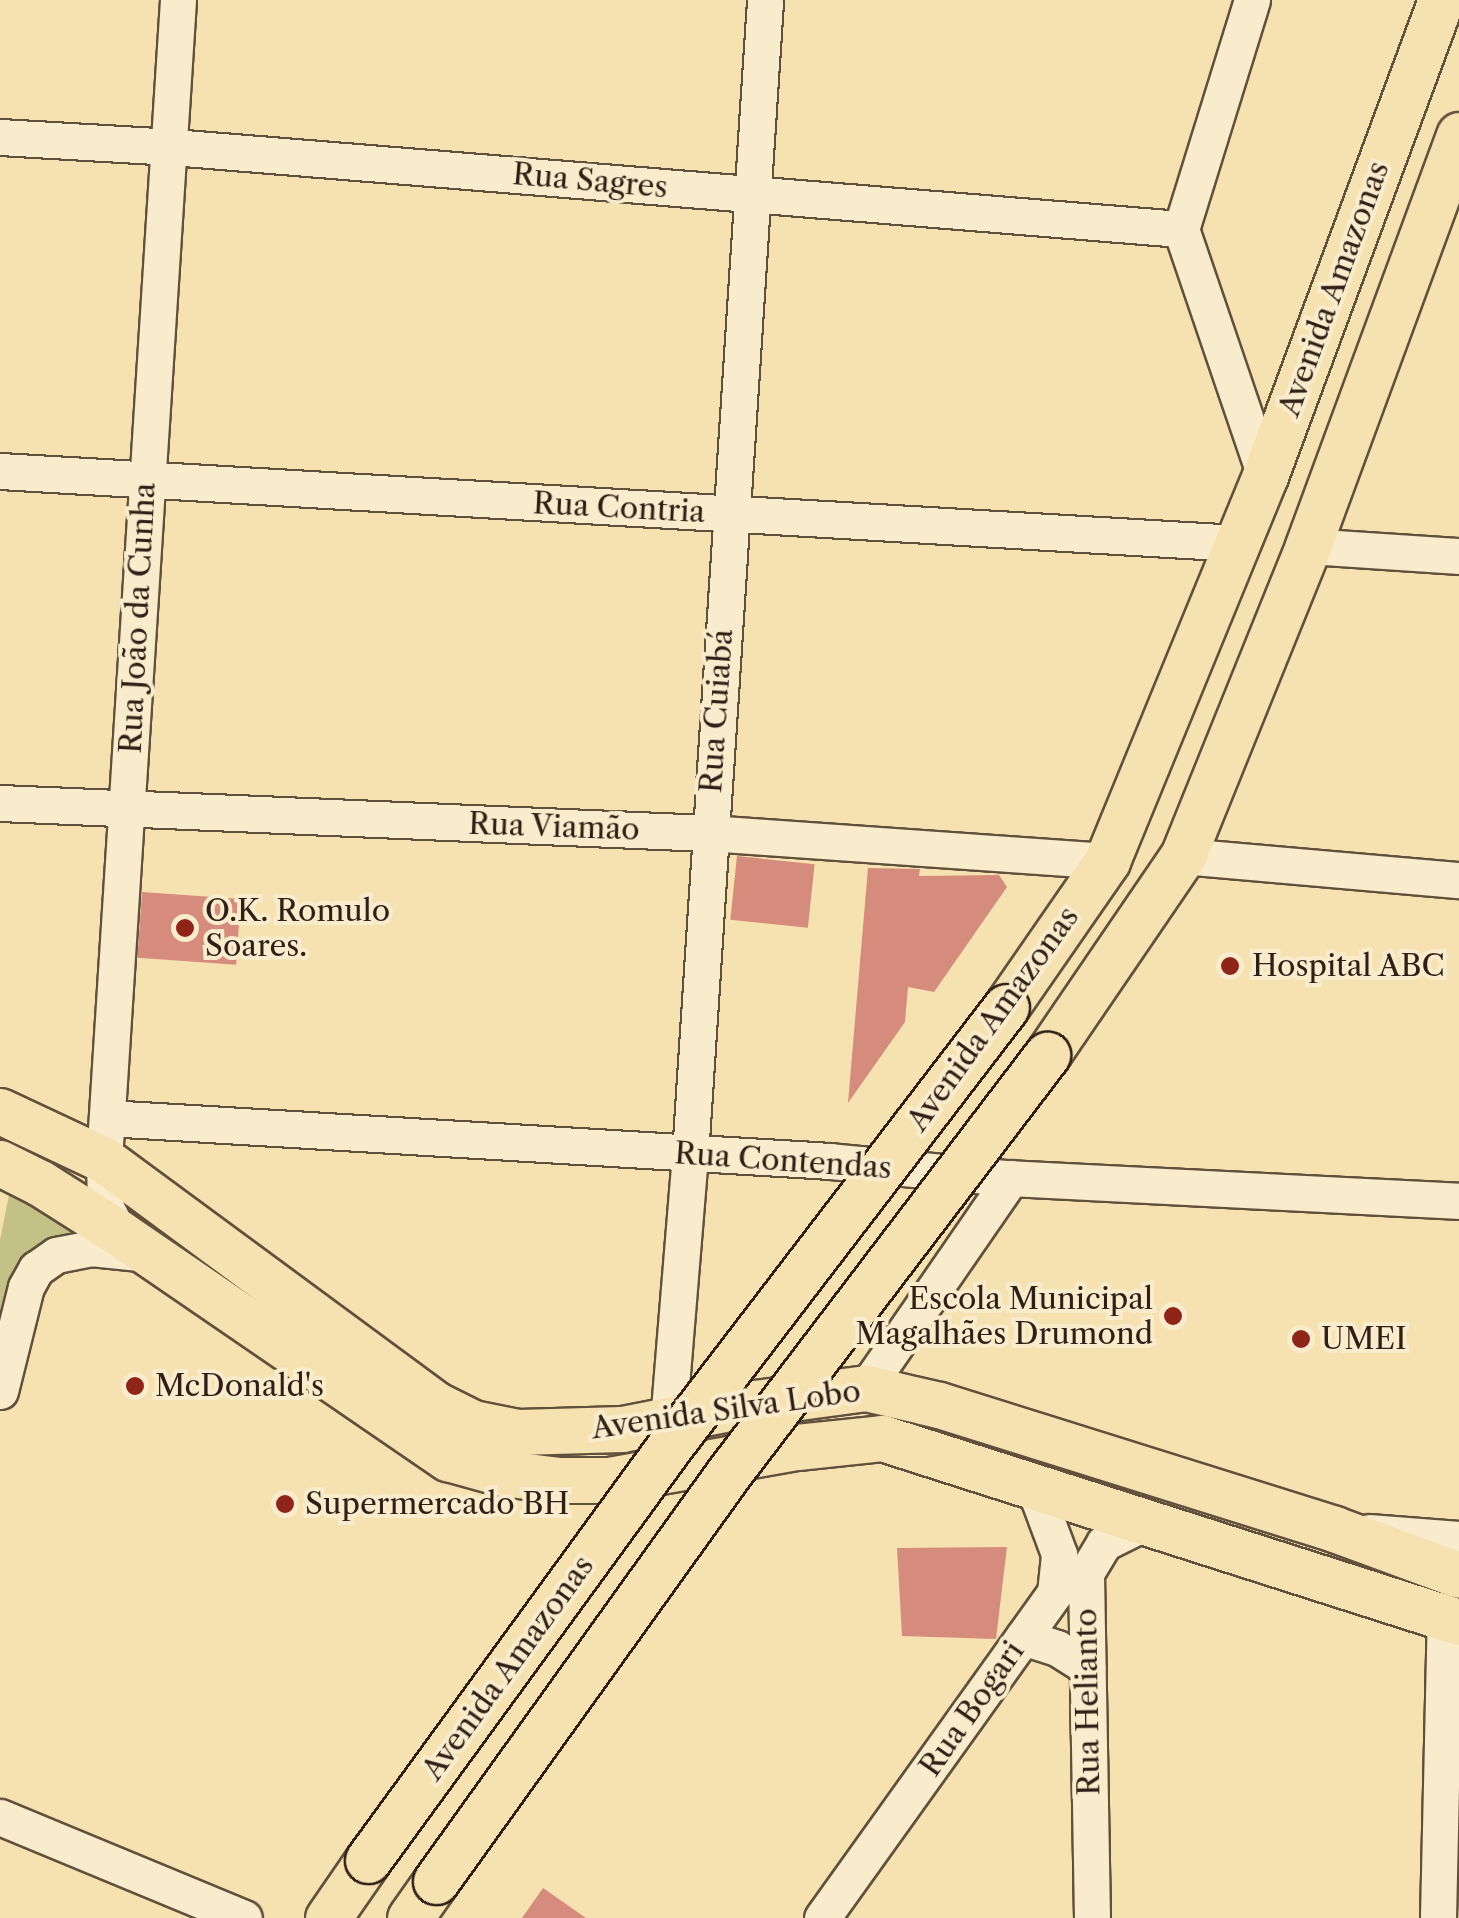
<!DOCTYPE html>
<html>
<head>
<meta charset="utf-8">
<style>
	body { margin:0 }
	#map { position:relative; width:1459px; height:1918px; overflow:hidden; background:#f6e2b0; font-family:"Libre Caslon Text",serif }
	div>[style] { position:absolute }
	.green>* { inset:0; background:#c4c186 }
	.building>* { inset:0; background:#d58c7d; transform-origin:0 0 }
	.roads { filter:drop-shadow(2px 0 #61503c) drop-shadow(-2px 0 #61503c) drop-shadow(0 2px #61503c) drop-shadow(0 -2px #61503c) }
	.minor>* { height:35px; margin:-17.5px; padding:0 17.5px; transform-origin:17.5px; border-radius:17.5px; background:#f9eccc }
	.major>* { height:45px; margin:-22.5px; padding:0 22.5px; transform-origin:22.5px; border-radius:22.5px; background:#f6e2b0 }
	.bridges { filter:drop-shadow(2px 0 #2f1f16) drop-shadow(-2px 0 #2f1f16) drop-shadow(0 2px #2f1f16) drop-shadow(0 -2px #2f1f16) }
	.major-bridge>* { height:45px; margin:-22.5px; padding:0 22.5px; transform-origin:22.5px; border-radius:22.5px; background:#f6e2b0 }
	.dots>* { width:28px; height:28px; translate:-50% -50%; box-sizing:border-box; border:5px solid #f9eccc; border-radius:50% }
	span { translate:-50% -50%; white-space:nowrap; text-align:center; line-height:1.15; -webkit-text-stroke:8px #f9eccc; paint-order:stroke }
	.street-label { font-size:30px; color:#2f1f16 }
	.poi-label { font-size:30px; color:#2f1f16 }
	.left { translate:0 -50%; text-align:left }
	.right { translate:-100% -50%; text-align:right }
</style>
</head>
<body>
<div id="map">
	<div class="green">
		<i style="clip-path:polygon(9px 1195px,51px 1212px,82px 1236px,0 1334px,0 1240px)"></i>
	</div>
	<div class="building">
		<i style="left:737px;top:856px;width:78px;height:64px;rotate:6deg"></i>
		<i style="clip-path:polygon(868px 868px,920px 869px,919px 876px,999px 875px,1007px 887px,934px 992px,908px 987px,905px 1022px,848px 1103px)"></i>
		<i style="left:142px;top:892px;width:99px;height:66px;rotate:4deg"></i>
		<i style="clip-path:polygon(1007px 1547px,996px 1639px,902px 1636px,897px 1548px)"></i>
		<i style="clip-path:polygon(543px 1888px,586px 1918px,522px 1918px)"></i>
	</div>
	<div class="roads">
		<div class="minor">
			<i style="left:1252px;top:0;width:240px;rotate:107.2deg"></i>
			<i style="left:1181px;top:229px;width:261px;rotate:71.2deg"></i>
			<i style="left:0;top:137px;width:172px;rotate:3.3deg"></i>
			<i style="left:172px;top:147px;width:1012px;rotate:4.65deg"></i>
			<i style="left:0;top:471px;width:1241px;rotate:3.33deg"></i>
			<i style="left:1308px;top:546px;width:151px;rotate:3.8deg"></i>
			<i style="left:0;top:803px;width:709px;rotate:2.43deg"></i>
			<i style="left:708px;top:833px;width:400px;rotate:4deg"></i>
			<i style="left:1183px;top:856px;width:277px;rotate:5deg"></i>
			<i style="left:107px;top:1118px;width:724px;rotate:3.4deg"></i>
			<i style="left:830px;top:1161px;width:179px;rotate:5.5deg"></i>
			<i style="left:1008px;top:1178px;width:452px;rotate:2.9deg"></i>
			<i style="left:119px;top:1233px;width:30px;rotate:-117deg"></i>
			<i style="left:105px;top:1206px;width:46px;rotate:-91.2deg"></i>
			<i style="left:104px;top:1160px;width:1162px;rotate:-86.35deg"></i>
			<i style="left:866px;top:1388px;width:255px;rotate:-55.4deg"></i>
			<i style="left:0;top:1391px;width:107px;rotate:-76deg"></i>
			<i style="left:26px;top:1287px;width:21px;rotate:-61deg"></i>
			<i style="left:36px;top:1269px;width:24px;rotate:-35deg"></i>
			<i style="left:56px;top:1255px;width:36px;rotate:-11deg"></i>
			<i style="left:91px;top:1248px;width:56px;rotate:6.1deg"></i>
			<i style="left:668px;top:1422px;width:268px;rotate:-85.3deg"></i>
			<i style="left:690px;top:1155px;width:1157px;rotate:-86.28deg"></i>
			<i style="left:1370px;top:1532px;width:89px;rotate:4.5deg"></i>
			<i style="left:1023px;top:1637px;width:36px;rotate:18deg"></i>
			<i style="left:1057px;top:1648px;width:36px;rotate:32deg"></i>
			<i style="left:0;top:1817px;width:264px;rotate:22.5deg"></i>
			<i style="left:822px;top:1918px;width:400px;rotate:-54.4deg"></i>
			<i style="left:1055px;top:1593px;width:39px;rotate:-84deg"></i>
			<i style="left:1059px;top:1554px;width:75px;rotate:-110.4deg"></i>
			<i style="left:1092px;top:1918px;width:345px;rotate:-91deg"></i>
			<i style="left:1086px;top:1573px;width:35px;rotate:-59deg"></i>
			<i style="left:1104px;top:1543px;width:51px;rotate:-26.6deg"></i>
			<i style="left:1438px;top:1918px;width:302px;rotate:-88.7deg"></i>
		</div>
		<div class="major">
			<i style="left:1006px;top:1007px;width:178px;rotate:-55.3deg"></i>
			<i style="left:1107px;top:861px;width:416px;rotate:-67.7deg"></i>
			<i style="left:1265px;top:476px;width:507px;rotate:-69.71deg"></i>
			<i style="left:1047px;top:1055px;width:241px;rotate:-55.7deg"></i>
			<i style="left:1183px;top:856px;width:334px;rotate:-68deg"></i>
			<i style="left:1308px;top:546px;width:438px;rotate:-69.8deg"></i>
			<i style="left:0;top:1111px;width:115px;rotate:25.2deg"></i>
			<i style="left:104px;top:1160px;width:411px;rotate:36.4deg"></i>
			<i style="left:435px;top:1404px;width:42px;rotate:26.6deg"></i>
			<i style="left:473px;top:1423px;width:46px;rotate:11.3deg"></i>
			<i style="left:518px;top:1432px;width:104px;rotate:-1.7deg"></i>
			<i style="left:622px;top:1429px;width:136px;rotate:-11.1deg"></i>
			<i style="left:755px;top:1403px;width:112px;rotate:-7.7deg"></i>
			<i style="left:866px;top:1388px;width:75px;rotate:13.1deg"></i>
			<i style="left:939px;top:1405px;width:414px;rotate:17.4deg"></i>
			<i style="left:1334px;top:1529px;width:133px;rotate:20.2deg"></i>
			<i style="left:0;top:1163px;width:45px;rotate:26.6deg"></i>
			<i style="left:40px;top:1183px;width:93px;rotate:32.3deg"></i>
			<i style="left:119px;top:1233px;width:399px;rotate:34.4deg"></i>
			<i style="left:448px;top:1458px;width:56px;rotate:15.5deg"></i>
			<i style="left:502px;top:1473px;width:56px;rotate:7.1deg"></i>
			<i style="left:558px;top:1480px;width:51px"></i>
			<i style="left:609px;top:1480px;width:191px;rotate:-10deg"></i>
			<i style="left:797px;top:1447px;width:85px;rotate:-6deg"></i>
			<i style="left:882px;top:1438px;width:606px;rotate:17.69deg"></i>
			<i style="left:328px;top:1918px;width:70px;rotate:-55.4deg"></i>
			<i style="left:410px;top:1918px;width:45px;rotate:-54.9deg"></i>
		</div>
	</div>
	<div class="bridges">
		<div class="major-bridge">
			<i style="left:368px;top:1860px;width:511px;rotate:-53.91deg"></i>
			<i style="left:669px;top:1447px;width:554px;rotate:-52.55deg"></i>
			<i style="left:436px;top:1881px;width:501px;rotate:-54.34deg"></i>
			<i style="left:728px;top:1474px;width:527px;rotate:-52.72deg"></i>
		</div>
	</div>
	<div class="dots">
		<i style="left:185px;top:928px;background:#8f2418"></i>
		<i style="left:1230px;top:966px;background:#8f2418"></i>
		<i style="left:1173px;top:1316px;background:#8f2418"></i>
		<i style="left:1301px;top:1339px;background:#8f2418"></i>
		<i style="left:135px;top:1386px;background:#8f2418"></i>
		<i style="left:285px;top:1504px;background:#8f2418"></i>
	</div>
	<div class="street-label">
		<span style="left:590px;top:181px;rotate:5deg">Rua Sagres</span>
		<span style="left:1334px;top:289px;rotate:-70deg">Avenida Amazonas</span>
		<span style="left:619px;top:508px;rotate:3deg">Rua Contria</span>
		<span style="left:138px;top:618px;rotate:-87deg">Rua João da Cunha</span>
		<span style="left:717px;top:711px;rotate:-86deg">Rua Cuiabá</span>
		<span style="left:554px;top:827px;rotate:2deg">Rua Viamão</span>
		<span style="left:993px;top:1019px;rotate:-54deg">Avenida Amazonas</span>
		<span style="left:783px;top:1161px;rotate:4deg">Rua Contendas</span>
		<span style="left:726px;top:1410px;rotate:-8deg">Avenida Silva Lobo</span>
		<span style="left:508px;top:1668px;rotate:-54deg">Avenida Amazonas</span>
		<span style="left:1088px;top:1702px;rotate:-91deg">Rua Helianto</span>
		<span style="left:972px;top:1709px;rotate:-55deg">Rua Bogari</span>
	</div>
	<div class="poi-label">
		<span class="left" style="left:205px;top:928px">O.K. Romulo<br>Soares.</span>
		<span class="left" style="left:1252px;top:966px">Hospital ABC</span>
		<span class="right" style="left:1153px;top:1316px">Escola Municipal<br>Magalhães Drumond</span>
		<span class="left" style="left:1321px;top:1339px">UMEI</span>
		<span class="left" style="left:155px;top:1386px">McDonald's</span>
		<span class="left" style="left:305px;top:1504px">Supermercado BH</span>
	</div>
</div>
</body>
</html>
